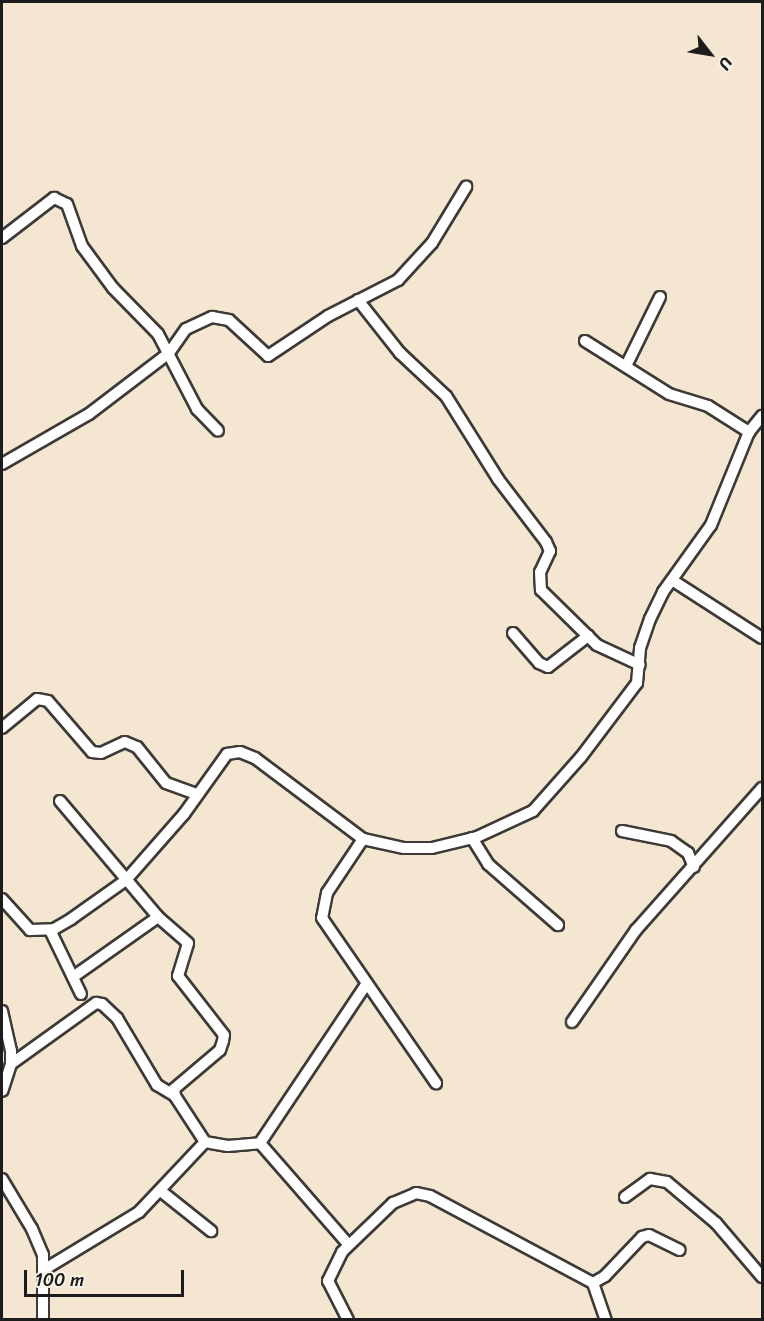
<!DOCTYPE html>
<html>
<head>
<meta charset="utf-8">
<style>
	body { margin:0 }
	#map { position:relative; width:764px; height:1321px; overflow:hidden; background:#f5e6d1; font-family:Sriracha,sans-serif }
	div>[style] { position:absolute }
	.roads { filter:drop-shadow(2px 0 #3d3a37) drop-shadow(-2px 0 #3d3a37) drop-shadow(0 2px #3d3a37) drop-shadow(0 -2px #3d3a37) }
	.minor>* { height:10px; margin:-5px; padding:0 5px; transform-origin:5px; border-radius:5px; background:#fff }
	span { translate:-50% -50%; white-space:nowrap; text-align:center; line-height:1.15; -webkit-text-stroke:4.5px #f7f3e8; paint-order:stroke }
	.frame { position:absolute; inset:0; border:3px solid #1c1c1c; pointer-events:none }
	.north { position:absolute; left:680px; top:24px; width:60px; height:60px; -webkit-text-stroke:4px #f7f3e8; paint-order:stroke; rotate:121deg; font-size:16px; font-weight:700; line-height:24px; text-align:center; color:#1c1c1c }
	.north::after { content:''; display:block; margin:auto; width:21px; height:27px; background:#1c1c1c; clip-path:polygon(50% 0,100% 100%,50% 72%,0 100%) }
	.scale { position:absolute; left:24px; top:1270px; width:160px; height:27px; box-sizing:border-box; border:3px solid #1c1c1c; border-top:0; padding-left:8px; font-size:18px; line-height:21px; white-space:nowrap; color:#1c1c1c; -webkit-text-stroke:4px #f7f3e8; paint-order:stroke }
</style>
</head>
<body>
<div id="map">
	<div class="roads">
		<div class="minor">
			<i style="left:2px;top:238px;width:66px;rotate:-37.6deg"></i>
			<i style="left:54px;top:198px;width:14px;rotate:25deg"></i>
			<i style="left:67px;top:204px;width:45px;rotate:70.3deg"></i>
			<i style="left:82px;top:246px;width:52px;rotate:53.6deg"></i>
			<i style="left:113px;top:288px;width:64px;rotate:45.6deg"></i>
			<i style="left:158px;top:334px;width:85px;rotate:62.5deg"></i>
			<i style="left:197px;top:409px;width:30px;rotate:46deg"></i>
			<i style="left:358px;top:300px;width:68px;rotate:51.6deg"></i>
			<i style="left:400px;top:353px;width:63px;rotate:43.1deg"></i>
			<i style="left:446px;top:396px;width:98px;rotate:57.9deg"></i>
			<i style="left:498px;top:479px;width:79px;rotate:52.7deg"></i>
			<i style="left:546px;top:542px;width:10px;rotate:66deg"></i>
			<i style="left:550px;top:551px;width:23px;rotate:115deg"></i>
			<i style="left:540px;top:572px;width:18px;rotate:87deg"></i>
			<i style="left:541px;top:590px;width:78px;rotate:44.5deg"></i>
			<i style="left:597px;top:645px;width:47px;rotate:24.9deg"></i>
			<i style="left:585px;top:341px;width:99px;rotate:32.2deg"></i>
			<i style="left:669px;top:394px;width:41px;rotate:17.1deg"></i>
			<i style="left:708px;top:406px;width:49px;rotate:32.4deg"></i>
			<i style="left:626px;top:366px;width:77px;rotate:-63.8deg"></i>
			<i style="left:2px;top:464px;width:100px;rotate:-29.9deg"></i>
			<i style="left:89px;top:414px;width:101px;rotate:-37.3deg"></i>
			<i style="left:169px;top:353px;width:29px;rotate:-55deg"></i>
			<i style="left:186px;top:329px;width:29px;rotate:-25deg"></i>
			<i style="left:212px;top:317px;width:17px;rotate:10deg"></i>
			<i style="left:229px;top:320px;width:53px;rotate:42.7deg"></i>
			<i style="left:268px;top:356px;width:72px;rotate:-33.7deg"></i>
			<i style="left:328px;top:316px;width:79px;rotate:-27.2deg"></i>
			<i style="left:398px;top:280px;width:50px;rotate:-47.4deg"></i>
			<i style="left:432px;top:243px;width:66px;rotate:-58.7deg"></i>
			<i style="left:672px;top:580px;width:107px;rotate:32.8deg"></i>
			<i style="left:513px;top:633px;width:40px;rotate:49deg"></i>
			<i style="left:539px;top:663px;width:10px;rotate:24deg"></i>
			<i style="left:548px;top:667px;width:51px;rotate:-37.8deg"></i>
			<i style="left:2px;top:728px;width:45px;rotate:-39.6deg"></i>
			<i style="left:37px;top:699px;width:11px;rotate:10deg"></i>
			<i style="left:48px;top:701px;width:67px;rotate:49.2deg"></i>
			<i style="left:92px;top:752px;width:9px;rotate:6deg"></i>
			<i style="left:101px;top:753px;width:26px;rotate:-25deg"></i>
			<i style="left:125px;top:742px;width:13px;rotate:23deg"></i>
			<i style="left:137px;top:747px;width:46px;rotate:51.1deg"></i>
			<i style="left:166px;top:783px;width:33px;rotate:20deg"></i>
			<i style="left:60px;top:801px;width:152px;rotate:49.8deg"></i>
			<i style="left:622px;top:831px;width:50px;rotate:11.5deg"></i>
			<i style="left:671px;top:841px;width:21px;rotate:35deg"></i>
			<i style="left:688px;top:853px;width:15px;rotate:67deg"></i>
			<i style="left:472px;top:838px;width:31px;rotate:58deg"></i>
			<i style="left:488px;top:864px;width:93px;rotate:41.1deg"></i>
			<i style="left:363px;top:839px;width:65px;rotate:123.7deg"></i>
			<i style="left:327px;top:893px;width:25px;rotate:101deg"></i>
			<i style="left:322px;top:918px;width:201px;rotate:55.4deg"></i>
			<i style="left:2px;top:899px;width:42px;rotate:47.9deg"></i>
			<i style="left:30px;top:930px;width:24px;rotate:-2deg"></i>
			<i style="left:54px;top:929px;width:20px;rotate:-30deg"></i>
			<i style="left:71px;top:919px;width:67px;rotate:-35.3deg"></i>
			<i style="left:126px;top:880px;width:88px;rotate:-48.7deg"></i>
			<i style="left:184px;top:814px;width:74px;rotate:-54.4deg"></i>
			<i style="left:227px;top:754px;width:13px;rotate:-9deg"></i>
			<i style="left:240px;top:752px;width:16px;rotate:22deg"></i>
			<i style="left:255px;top:758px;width:135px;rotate:36.9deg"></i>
			<i style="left:363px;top:839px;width:42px;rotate:12.4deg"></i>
			<i style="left:404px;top:848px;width:28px"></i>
			<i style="left:432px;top:848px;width:46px;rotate:-13.7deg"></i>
			<i style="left:477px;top:837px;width:62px;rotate:-24.9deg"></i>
			<i style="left:533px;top:811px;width:72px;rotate:-48.4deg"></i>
			<i style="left:581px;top:757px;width:93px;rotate:-52.9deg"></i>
			<i style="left:637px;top:683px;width:35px;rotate:-85deg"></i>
			<i style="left:640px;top:648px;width:31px;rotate:-71deg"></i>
			<i style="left:650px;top:619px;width:30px;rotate:-64deg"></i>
			<i style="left:663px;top:592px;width:82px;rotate:-54.4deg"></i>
			<i style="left:711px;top:525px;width:100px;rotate:-67.8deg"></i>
			<i style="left:749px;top:432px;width:21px;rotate:-51deg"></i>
			<i style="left:50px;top:930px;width:71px;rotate:64.2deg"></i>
			<i style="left:2px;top:1011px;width:41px;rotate:77.3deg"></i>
			<i style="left:11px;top:1051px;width:13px;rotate:90deg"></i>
			<i style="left:11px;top:1064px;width:28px;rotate:108deg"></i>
			<i style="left:572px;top:1022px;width:112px;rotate:-55.2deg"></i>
			<i style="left:636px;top:930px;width:190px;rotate:-48.4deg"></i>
			<i style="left:11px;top:1064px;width:105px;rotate:-35.7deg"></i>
			<i style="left:96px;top:1003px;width:6px;rotate:9deg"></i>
			<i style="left:102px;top:1004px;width:21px;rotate:43deg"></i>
			<i style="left:117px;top:1018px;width:78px;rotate:59.2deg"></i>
			<i style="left:157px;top:1085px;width:21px;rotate:31deg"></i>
			<i style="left:205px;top:1142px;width:23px;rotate:10deg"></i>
			<i style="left:228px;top:1146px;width:32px;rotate:-5deg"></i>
			<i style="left:2px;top:1179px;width:58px;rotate:59deg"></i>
			<i style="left:32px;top:1229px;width:28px;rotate:67deg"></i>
			<i style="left:43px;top:1255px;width:65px;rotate:90deg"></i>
			<i style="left:162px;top:1192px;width:63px;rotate:38.5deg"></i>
			<i style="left:625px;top:1197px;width:31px;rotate:-36deg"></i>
			<i style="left:650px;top:1179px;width:17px;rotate:10deg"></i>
			<i style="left:667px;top:1182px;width:64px;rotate:39.9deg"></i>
			<i style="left:716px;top:1223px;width:71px;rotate:49.6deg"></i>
			<i style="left:348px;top:1244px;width:134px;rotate:-131.1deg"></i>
			<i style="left:260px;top:1143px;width:192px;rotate:-56.2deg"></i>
			<i style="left:45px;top:1269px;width:110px;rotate:-31.2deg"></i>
			<i style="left:139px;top:1212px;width:96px;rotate:-46.7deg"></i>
			<i style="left:205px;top:1142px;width:55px;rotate:-123.1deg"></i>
			<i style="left:175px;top:1096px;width:7px;rotate:-98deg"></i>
			<i style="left:174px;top:1089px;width:60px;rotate:-40.3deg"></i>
			<i style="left:220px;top:1050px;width:9px;rotate:-72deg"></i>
			<i style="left:223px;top:1041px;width:6px;rotate:-81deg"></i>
			<i style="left:224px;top:1035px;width:75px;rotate:-127.9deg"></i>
			<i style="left:178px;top:976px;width:34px;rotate:-73deg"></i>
			<i style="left:188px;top:943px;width:40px;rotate:-139deg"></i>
			<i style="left:158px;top:917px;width:104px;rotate:144.8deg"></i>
			<i style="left:593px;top:1283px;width:39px;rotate:71deg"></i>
			<i style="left:348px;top:1320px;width:44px;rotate:-117.1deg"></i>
			<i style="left:328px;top:1281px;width:32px;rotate:-64deg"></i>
			<i style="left:342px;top:1252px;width:71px;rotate:-43.9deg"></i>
			<i style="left:393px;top:1203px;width:25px;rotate:-23deg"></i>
			<i style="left:416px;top:1193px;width:14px;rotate:12deg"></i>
			<i style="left:430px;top:1196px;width:185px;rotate:28.1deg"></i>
			<i style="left:593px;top:1283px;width:14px;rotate:-30deg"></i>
			<i style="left:605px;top:1276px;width:54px;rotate:-46.5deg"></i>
			<i style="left:642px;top:1237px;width:7px;rotate:-16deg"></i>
			<i style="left:649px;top:1235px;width:34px;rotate:26deg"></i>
		</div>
	</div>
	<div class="frame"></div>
	<div class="north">U</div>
	<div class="scale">100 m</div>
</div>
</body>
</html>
